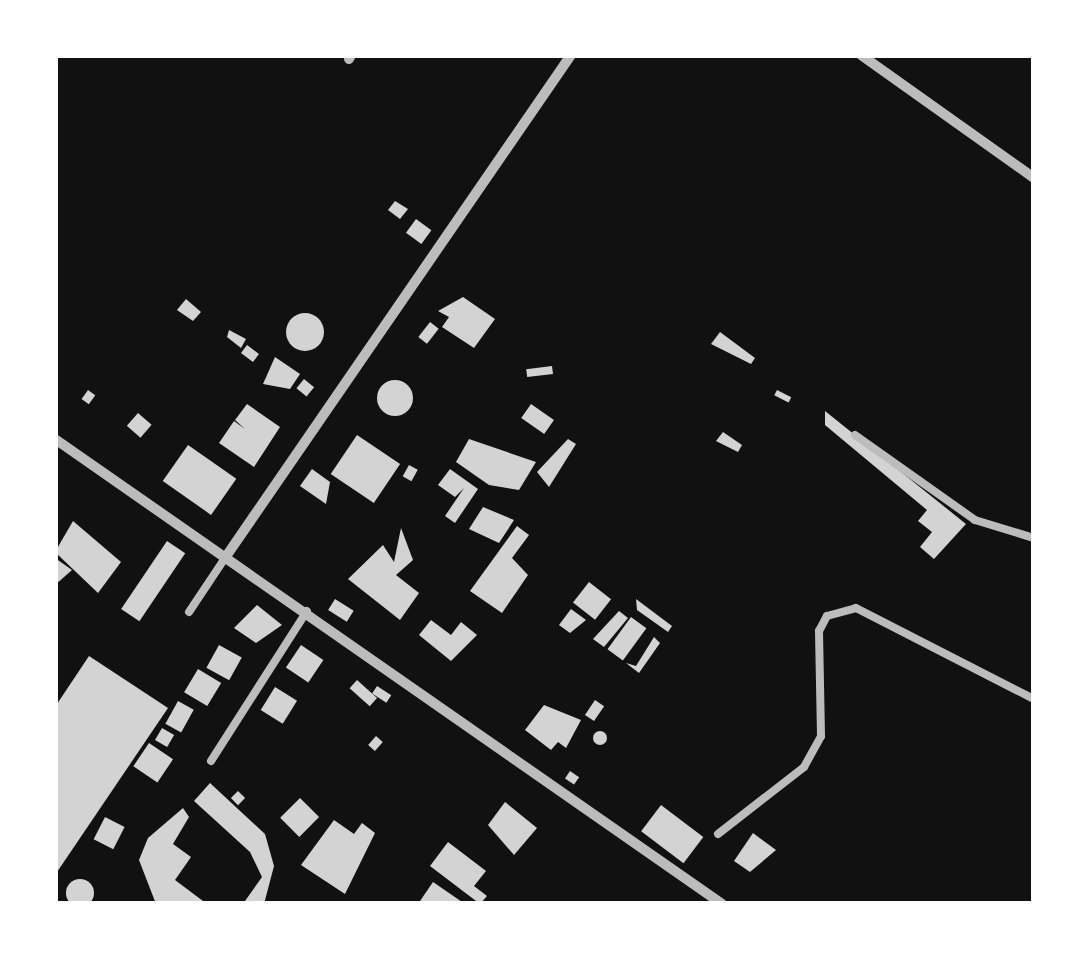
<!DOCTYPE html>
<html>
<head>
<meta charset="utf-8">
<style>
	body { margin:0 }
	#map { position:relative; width:1089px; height:959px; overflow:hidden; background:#111; font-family:Lato,sans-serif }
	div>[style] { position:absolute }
	.building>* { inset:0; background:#d3d3d3; transform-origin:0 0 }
	.round { border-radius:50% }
	.service>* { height:8px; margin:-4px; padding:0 4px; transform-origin:4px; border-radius:4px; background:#bcbcbc }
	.minor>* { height:10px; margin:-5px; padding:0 5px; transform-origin:5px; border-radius:5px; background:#bcbcbc }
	span { translate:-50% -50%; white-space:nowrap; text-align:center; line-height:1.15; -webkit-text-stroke:9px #fff; paint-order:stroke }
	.frame { position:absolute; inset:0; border:58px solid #fff; pointer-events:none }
</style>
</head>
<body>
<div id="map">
	<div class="building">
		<i style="clip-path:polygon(395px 201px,408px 209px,400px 219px,388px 210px)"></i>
		<i style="left:416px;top:219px;width:19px;height:17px;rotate:36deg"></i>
		<i style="clip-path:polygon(463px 297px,495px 319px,474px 348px,442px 327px,449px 317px,438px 311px)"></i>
		<i style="clip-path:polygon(186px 299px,201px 312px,193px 321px,177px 310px)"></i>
		<i class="round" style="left:286px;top:313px;width:38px;height:38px"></i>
		<i style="left:430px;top:322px;width:11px;height:19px;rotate:38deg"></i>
		<i style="clip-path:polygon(229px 330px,246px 339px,241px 348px,227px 337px)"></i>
		<i style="clip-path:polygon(720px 332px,755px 358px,751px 364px,711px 344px)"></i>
		<i style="left:247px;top:345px;width:15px;height:10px;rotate:37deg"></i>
		<i style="clip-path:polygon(275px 357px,300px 374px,290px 389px,263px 384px)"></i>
		<i style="left:552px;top:366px;width:8px;height:26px;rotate:83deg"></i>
		<i style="left:304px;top:379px;width:13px;height:12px;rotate:39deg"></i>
		<i class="round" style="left:377px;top:380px;width:36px;height:36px"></i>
		<i style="left:88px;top:390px;width:9px;height:11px;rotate:36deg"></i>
		<i style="left:777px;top:390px;width:16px;height:6px;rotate:27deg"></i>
		<i style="clip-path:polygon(247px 404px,280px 427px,254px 467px,219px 443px,234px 421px,245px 429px,235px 420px)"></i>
		<i style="left:531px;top:404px;width:28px;height:17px;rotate:35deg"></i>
		<i style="clip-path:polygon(825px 411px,966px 524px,934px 559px,920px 547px,932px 532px,918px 521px,927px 510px,825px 425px)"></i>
		<i style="left:138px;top:413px;width:18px;height:17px;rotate:41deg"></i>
		<i style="clip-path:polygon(723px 432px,742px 445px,738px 452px,716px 441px)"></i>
		<i style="left:357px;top:435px;width:52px;height:47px;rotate:34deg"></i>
		<i style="clip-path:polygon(469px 439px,536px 462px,519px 490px,489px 485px,456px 462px)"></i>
		<i style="clip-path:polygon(568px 439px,576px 444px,549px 487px,537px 472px)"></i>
		<i style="left:188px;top:445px;width:59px;height:44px;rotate:35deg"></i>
		<i style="left:409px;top:465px;width:10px;height:13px;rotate:29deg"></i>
		<i style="clip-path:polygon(312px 469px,330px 482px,326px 504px,300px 486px)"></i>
		<i style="clip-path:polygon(450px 469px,478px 489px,455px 523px,445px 516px,464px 488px,455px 497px,438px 485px)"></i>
		<i style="clip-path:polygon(483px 507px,514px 520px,499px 543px,469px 529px)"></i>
		<i style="clip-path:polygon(73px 521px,121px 562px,98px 593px,55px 552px)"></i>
		<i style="clip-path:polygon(517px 526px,529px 535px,512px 558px,528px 575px,502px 613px,470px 591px)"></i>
		<i style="clip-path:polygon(401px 528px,413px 560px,396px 575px,419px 593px,400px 620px,348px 579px,383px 545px,394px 562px)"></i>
		<i style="left:167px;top:541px;width:22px;height:82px;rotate:34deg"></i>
		<i style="clip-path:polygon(55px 558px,72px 570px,55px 585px)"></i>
		<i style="left:589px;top:582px;width:28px;height:26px;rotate:38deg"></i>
		<i style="left:335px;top:599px;width:22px;height:13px;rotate:32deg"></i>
		<i style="clip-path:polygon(636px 599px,672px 626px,668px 632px,637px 610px)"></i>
		<i style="clip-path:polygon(257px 605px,282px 625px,256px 643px,234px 628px)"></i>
		<i style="clip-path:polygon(571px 609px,586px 620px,570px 633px,559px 625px)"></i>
		<i style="clip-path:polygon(619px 611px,628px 618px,604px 647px,593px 639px)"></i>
		<i style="left:631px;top:617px;width:19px;height:40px;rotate:36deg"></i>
		<i style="clip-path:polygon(431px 620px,451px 635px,461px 622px,477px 635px,451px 661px,419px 635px)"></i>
		<i style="clip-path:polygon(654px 637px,660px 643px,639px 673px,626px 663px,636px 666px)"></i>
		<i style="left:219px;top:645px;width:26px;height:26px;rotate:29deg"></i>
		<i style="left:301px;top:645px;width:27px;height:27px;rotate:34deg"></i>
		<i style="clip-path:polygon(89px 656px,168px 708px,55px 875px,55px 707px)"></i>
		<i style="left:198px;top:669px;width:27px;height:27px;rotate:31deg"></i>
		<i style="left:357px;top:680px;width:27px;height:11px;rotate:42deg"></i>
		<i style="left:377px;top:686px;width:17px;height:9px;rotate:33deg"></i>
		<i style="left:275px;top:687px;width:26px;height:27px;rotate:32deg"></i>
		<i style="left:595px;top:700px;width:11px;height:18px;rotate:34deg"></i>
		<i style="left:178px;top:701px;width:18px;height:26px;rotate:29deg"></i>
		<i style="clip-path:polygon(544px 705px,581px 720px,566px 748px,558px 742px,551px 750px,525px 730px)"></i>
		<i style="left:162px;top:728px;width:14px;height:14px;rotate:30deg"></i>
		<i class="round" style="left:593px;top:731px;width:14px;height:14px"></i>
		<i style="left:376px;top:736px;width:9px;height:12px;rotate:41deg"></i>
		<i style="left:149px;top:743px;width:29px;height:28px;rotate:34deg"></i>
		<i style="left:570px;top:771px;width:11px;height:9px;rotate:34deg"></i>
		<i style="clip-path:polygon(210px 783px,265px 834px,274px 866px,264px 904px,245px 901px,262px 877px,250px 852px,194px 801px)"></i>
		<i style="left:238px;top:791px;width:10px;height:10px;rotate:45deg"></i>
		<i style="left:300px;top:798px;width:27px;height:28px;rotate:45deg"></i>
		<i style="clip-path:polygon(505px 802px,537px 828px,514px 855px,488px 825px)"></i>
		<i style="left:661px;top:805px;width:53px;height:33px;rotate:37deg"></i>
		<i style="clip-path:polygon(183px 808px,189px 817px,173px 844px,191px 857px,175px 880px,207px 904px,156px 904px,139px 860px,148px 838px)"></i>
		<i style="left:105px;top:817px;width:22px;height:25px;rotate:27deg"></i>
		<i style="clip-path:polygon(334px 820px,354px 834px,362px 823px,375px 833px,345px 894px,301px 865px)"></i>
		<i style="clip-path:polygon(753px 833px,776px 850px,750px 872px,734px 861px)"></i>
		<i style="clip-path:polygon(448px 842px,486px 871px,474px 886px,487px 896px,480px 904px,430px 866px)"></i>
		<i class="round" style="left:66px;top:879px;width:28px;height:28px"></i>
		<i style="clip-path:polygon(433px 882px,465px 904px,418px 904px)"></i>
	</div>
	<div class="service">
		<i style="left:855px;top:435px;width:147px;rotate:35.3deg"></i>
		<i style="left:975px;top:520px;width:62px;rotate:17deg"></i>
		<i style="left:189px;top:612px;width:69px;rotate:-56.3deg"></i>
		<i style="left:211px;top:761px;width:178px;rotate:-57.4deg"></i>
		<i style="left:718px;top:834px;width:109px;rotate:-37.9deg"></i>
		<i style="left:804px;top:767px;width:35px;rotate:-61deg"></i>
		<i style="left:821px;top:736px;width:105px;rotate:-91.1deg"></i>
		<i style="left:819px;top:631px;width:17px;rotate:-62deg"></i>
		<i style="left:827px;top:616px;width:30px;rotate:-15deg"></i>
		<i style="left:856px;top:608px;width:200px;rotate:27.1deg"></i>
	</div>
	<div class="minor">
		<i style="left:861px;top:55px;width:212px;rotate:35.4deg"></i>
		<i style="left:349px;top:59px;width:4px;rotate:-63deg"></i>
		<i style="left:55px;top:439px;width:813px;rotate:34.88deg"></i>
		<i style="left:227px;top:555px;width:607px;rotate:-55.47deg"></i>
	</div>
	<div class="frame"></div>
</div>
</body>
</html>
